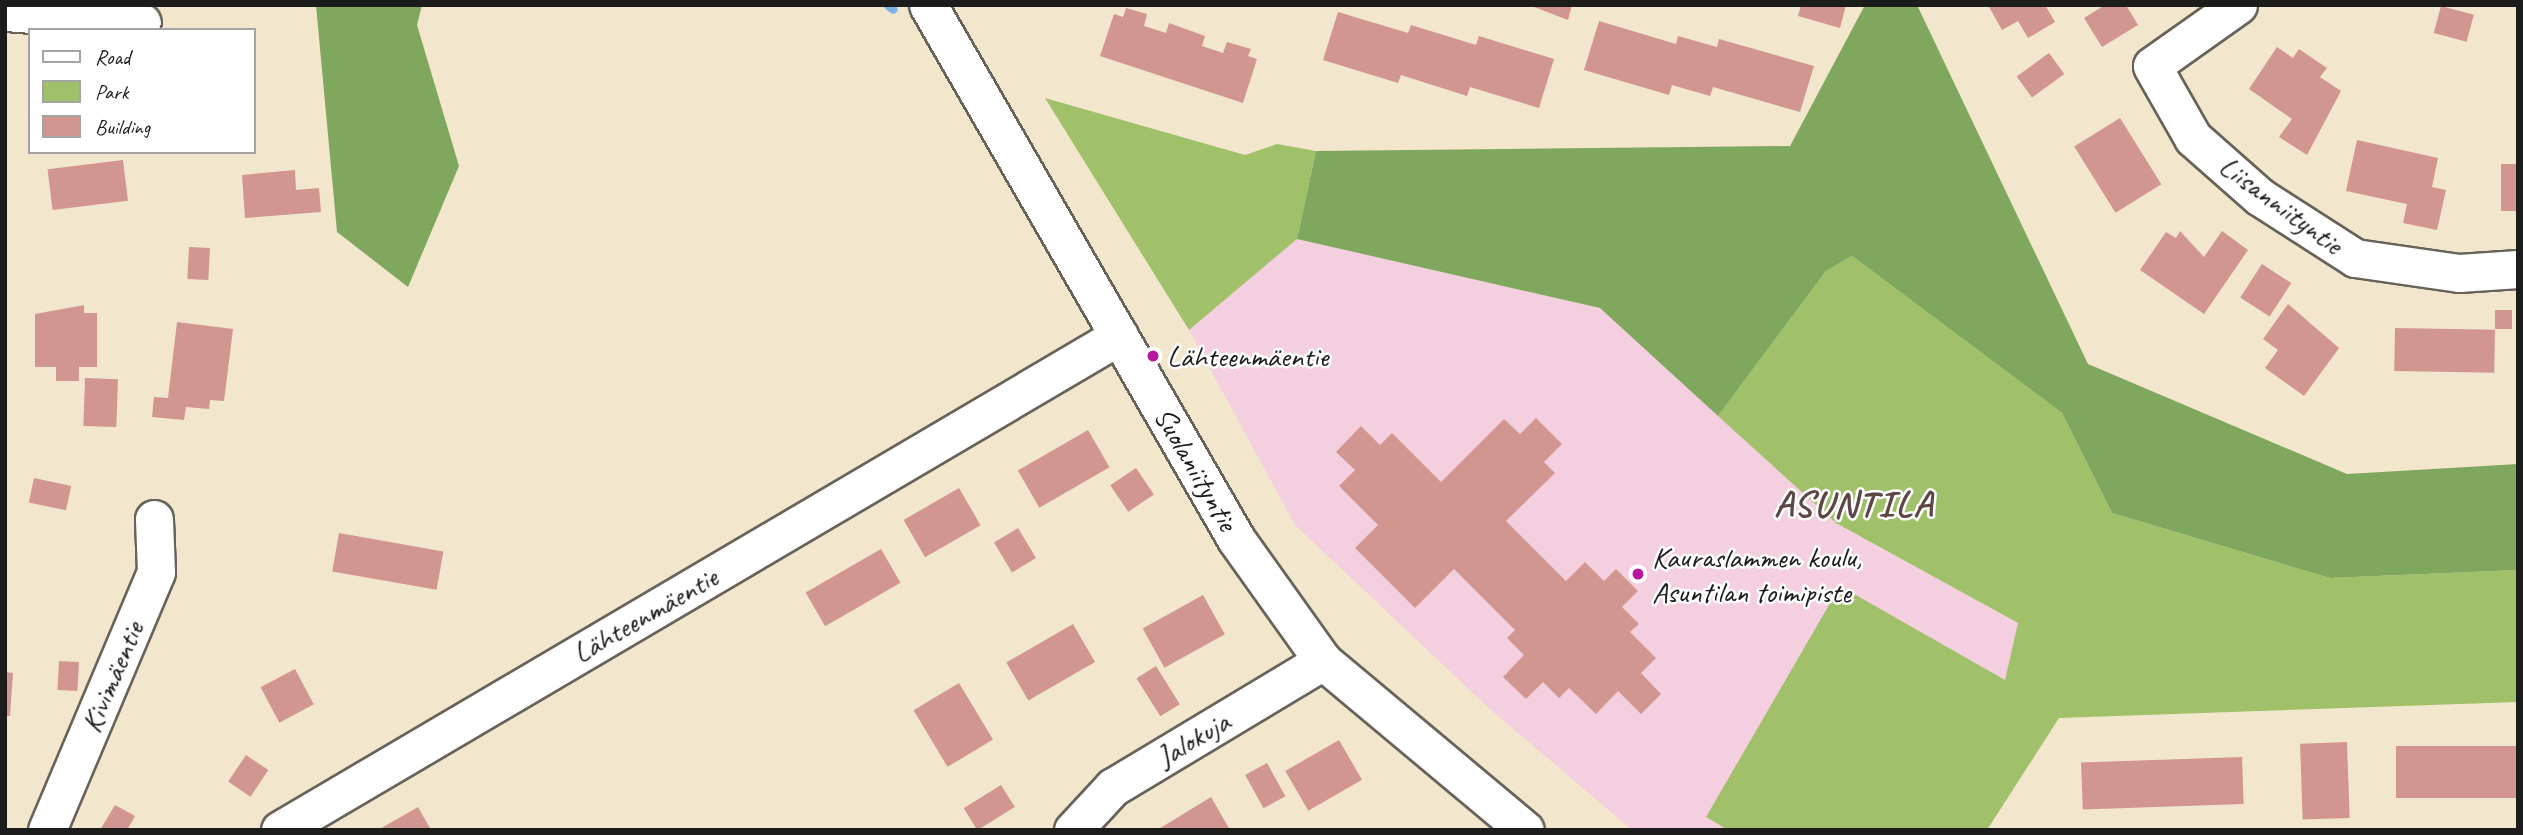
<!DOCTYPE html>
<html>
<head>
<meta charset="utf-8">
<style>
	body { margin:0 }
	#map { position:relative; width:2523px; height:835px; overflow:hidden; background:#f2e6cd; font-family:Caveat,sans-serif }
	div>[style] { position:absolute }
	.built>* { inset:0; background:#f3cfdf }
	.green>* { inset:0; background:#a0c16a }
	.forest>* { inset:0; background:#80a75e }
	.stream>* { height:9px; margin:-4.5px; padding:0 4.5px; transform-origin:4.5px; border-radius:4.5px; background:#7ab4eb }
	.building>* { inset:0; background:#d29691; transform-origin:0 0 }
	.roads { filter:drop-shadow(2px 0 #67635a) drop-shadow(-2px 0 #67635a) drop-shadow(0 2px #67635a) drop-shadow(0 -2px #67635a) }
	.minor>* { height:37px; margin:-18.5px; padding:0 18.5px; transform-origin:18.5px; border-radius:18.5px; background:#fff }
	.dots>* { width:19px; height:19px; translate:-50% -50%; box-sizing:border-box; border:4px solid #fff; border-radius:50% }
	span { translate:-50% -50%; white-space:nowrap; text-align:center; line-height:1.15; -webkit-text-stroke:5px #fff; paint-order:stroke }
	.street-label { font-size:30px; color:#1c1c1c }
	.poi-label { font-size:30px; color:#1c1c1c }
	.left { translate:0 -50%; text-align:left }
	.district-label { font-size:37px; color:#5c4745; font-weight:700; letter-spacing:2px }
	.frame { position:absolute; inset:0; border:7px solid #1c1c1c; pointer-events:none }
	.legend { position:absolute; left:28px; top:28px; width:228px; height:126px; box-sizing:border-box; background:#fff; border:2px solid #a4a4a4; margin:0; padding:9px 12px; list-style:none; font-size:21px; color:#1c1c1c }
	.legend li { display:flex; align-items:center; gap:14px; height:35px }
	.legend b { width:35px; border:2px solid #a4a4a4 }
</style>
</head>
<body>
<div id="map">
	<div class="built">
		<i style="clip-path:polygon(1297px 239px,1600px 308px,1836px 523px,2019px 624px,2005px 681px,1919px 830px,1632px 830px,1491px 710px,1295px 525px,1189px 330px)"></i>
	</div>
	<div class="green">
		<i style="clip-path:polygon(1045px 98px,1245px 155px,1277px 144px,1316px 151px,1297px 239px,1189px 330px)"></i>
		<i style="clip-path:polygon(1852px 256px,2062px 413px,2112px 513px,2330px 578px,2518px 570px,2518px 702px,2059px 718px,1987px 830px,1728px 830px,1706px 817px,1840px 586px,2005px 680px,2018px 623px,1836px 523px,1718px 416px,1826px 271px)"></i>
	</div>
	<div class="forest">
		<i style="clip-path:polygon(316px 5px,422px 5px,417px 25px,459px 166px,408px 287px,337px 232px)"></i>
		<i style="clip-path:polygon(1865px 5px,1917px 5px,2088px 364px,2347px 474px,2518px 464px,2518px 570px,2330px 578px,2112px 513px,2062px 413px,1852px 256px,1826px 271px,1718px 416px,1600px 308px,1297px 239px,1316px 151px,1790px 146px)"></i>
	</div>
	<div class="stream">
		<i style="left:888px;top:5px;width:6px;rotate:39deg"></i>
	</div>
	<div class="building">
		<i style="clip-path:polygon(1529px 5px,1572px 5px,1568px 20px)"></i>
		<i style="clip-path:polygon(1801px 5px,1846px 5px,1840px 28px,1798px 16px)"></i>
		<i style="clip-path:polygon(1988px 5px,2045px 5px,2055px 22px,2028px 38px,2018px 21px,2002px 30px)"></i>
		<i style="clip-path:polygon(2105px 5px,2126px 5px,2138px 25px,2102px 47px,2084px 18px)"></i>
		<i style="left:2441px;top:6px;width:34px;height:28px;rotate:15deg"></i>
		<i style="clip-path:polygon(1126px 8px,1147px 14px,1144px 26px,1166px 33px,1169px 23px,1205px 36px,1202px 46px,1223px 53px,1227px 42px,1251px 49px,1248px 56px,1257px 59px,1243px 103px,1100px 56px,1114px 14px,1123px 17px)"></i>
		<i style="clip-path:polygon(1338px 12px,1408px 33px,1411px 25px,1476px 45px,1479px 36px,1554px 59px,1539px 108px,1470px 87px,1467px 96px,1401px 75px,1398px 83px,1323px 60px)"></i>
		<i style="clip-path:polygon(1599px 21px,1676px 44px,1678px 36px,1717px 47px,1719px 39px,1814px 66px,1800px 112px,1713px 87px,1710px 96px,1672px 85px,1669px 95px,1584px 70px)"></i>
		<i style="clip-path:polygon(2277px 47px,2293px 58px,2299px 49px,2327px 68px,2320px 77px,2341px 91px,2307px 155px,2279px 137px,2292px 119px,2249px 89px)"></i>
		<i style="left:2049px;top:53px;width:26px;height:40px;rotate:54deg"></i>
		<i style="left:2120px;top:118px;width:78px;height:54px;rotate:58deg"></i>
		<i style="clip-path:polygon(2357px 140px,2438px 158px,2432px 187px,2446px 190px,2437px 230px,2403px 223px,2407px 204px,2346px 191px)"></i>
		<i style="left:123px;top:160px;width:41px;height:76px;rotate:83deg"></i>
		<i style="left:2501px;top:164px;width:17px;height:47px"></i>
		<i style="clip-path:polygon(295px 170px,296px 190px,319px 188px,321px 212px,245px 218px,242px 175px)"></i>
		<i style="clip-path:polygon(2180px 231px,2204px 257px,2222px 231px,2248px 250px,2204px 314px,2140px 270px,2166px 232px,2176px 238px)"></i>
		<i style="left:189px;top:247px;width:21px;height:32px;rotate:3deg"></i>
		<i style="left:2262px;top:264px;width:35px;height:40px;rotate:33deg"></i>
		<i style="clip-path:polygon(2288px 304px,2339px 348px,2304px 396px,2265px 368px,2278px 350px,2263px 339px)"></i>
		<i style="clip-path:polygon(84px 305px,84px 313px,97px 313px,97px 367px,79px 367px,79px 381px,56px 381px,56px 367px,35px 367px,35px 314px)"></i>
		<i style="left:2495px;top:310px;width:17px;height:19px"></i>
		<i style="clip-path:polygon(177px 322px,233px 329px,224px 401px,210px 400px,209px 409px,186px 407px,184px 420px,152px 417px,154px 397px,168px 398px)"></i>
		<i style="left:2395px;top:328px;width:100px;height:43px;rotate:1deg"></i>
		<i style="left:85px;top:378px;width:33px;height:48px;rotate:2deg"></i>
		<i style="clip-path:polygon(1536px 418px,1562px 444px,1544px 462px,1555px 473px,1506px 521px,1566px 581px,1585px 562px,1604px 581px,1616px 569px,1638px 591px,1622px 607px,1639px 624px,1630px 632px,1656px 658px,1641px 673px,1661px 694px,1641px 714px,1618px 691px,1596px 714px,1569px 688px,1559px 698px,1543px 682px,1526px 699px,1503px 677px,1524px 655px,1507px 638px,1515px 630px,1454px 569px,1415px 608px,1355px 548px,1378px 525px,1339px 486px,1355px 470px,1336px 452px,1361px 426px,1380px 445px,1392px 433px,1441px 482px,1504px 419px,1520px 434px)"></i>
		<i style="left:1088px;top:430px;width:43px;height:81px;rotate:60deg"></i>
		<i style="left:1136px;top:468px;width:32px;height:31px;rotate:56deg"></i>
		<i style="left:34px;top:478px;width:38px;height:25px;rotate:12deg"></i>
		<i style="left:959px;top:488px;width:43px;height:64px;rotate:60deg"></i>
		<i style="left:1018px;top:528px;width:35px;height:28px;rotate:59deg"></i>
		<i style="left:339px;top:533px;width:106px;height:39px;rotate:10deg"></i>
		<i style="left:881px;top:549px;width:39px;height:87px;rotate:60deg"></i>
		<i style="left:1203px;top:595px;width:45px;height:69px;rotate:61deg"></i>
		<i style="left:1073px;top:624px;width:44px;height:77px;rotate:60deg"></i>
		<i style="left:59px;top:661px;width:20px;height:29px;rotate:3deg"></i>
		<i style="left:1156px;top:666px;width:45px;height:23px;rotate:58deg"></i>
		<i style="left:295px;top:669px;width:40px;height:39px;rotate:62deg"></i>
		<i style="clip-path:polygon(5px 672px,13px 673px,10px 716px,5px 716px)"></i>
		<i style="left:959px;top:683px;width:66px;height:53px;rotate:59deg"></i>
		<i style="left:1339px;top:740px;width:46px;height:62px;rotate:60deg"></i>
		<i style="left:2347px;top:742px;width:76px;height:47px;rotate:88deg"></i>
		<i style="left:2518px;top:746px;width:52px;height:122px;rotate:90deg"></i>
		<i style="left:246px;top:755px;width:27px;height:32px;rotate:34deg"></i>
		<i style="left:2242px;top:757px;width:47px;height:161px;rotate:88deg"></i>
		<i style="left:1267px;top:763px;width:38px;height:25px;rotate:61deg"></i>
		<i style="left:1001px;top:785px;width:26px;height:44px;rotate:58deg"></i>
		<i style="clip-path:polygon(1211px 797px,1230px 830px,1157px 830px)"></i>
		<i style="clip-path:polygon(115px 805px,135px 816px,127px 830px,100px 830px)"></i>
		<i style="clip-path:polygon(418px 807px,431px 830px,378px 830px)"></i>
	</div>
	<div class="roads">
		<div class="minor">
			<i style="left:928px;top:5px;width:616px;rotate:60.02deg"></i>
			<i style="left:1236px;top:539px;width:150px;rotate:54.5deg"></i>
			<i style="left:1323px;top:661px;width:263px;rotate:39.9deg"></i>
			<i style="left:2238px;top:5px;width:105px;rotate:144.7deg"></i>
			<i style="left:2152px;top:66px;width:83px;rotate:60.3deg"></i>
			<i style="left:2193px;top:138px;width:89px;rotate:41.4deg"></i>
			<i style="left:2260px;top:197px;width:113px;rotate:32.7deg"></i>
			<i style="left:2355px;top:258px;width:105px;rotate:8.2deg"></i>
			<i style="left:2459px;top:273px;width:59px;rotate:-3.9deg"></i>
			<i style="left:5px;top:12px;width:137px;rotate:4.2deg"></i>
			<i style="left:47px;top:830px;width:280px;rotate:-67.1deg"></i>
			<i style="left:156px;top:572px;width:53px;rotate:-92.2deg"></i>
			<i style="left:280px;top:830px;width:974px;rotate:-30.49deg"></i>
			<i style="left:1073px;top:830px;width:59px;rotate:-47.1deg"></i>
			<i style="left:1113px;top:787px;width:245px;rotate:-31deg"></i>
		</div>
	</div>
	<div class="dots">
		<i style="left:1153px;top:356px;background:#b5179e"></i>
		<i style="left:1638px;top:574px;background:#b5179e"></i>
	</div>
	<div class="street-label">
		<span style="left:2281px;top:205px;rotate:36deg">Liisanniityntie</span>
		<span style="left:1196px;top:469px;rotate:60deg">Suolaniityntie</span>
		<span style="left:645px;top:615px;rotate:-30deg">Lähteenmäentie</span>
		<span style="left:112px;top:677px;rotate:-67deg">Kivimäentie</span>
		<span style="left:1193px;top:739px;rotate:-31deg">Jalokuja</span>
	</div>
	<div class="poi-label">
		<span class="left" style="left:1167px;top:356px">Lähteenmäentie</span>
		<span class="left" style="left:1652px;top:574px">Kauraslammen koulu,<br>Asuntilan toimipiste</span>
	</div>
	<div class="district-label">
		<span style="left:1854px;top:504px">ASUNTILA</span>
	</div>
	<div class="frame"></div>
	<ul class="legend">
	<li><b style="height:9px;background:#fff"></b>Road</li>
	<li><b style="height:19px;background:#a0c16a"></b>Park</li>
	<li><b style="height:19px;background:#d29691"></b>Building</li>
	</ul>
</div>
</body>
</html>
